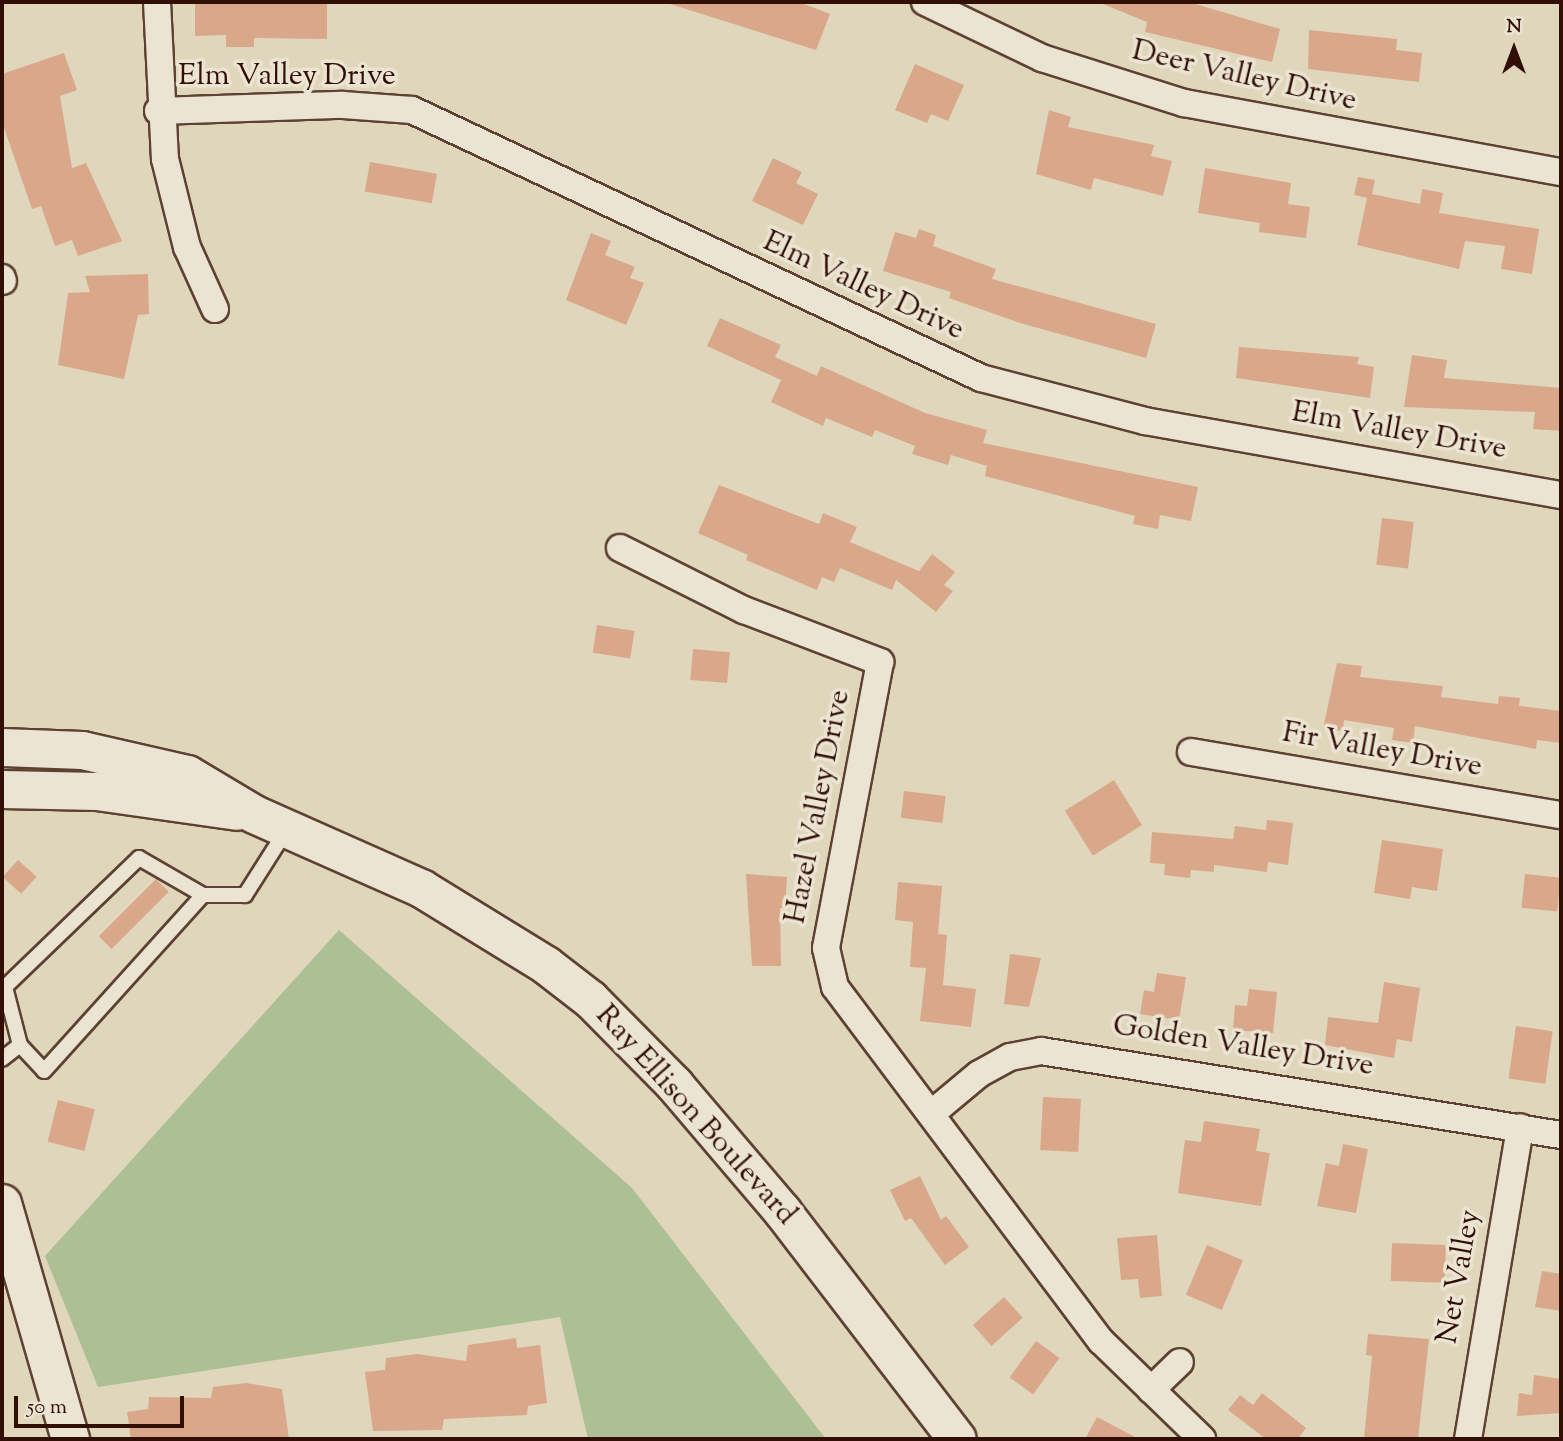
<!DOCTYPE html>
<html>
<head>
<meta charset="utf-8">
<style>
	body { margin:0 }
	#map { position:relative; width:1563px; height:1441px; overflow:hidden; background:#e0d6bc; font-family:"Sorts Mill Goudy",serif }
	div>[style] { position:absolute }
	.green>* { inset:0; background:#adbf94 }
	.building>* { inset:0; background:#d9a88a; transform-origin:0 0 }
	.roads { filter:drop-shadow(2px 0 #5d4132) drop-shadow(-2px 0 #5d4132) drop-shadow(0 2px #5d4132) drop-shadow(0 -2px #5d4132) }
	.service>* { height:14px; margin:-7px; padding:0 7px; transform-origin:7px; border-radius:7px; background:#ebe4d3 }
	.minor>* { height:26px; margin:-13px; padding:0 13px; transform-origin:13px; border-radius:13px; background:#ebe4d3 }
	.secondary>* { height:37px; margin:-18.5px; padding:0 18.5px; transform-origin:18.5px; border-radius:18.5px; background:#ebe4d3 }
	span { translate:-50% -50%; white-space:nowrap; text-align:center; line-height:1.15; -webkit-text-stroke:7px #ebe4d3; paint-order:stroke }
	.street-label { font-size:30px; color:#310f04 }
	.frame { position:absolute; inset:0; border:4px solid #310f04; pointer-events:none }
	.north { position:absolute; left:1479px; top:14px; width:70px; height:70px; -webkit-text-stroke:5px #ebe4d3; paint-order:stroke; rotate:0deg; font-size:19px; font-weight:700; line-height:28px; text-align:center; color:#310f04 }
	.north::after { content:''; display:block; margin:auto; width:24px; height:32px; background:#310f04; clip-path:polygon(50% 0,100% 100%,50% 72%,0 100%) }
	.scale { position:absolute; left:14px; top:1396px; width:170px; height:32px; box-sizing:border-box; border:4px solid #310f04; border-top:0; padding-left:9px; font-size:21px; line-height:24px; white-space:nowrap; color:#310f04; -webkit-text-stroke:5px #ebe4d3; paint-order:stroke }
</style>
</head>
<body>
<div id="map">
	<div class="green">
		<i style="clip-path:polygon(339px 930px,632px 1188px,826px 1439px,588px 1439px,560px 1317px,98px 1387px,45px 1256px)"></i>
	</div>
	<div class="building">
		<i style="clip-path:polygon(195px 2px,327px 2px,327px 39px,254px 38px,254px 47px,226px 47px,226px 35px,195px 36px)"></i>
		<i style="clip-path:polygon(799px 2px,830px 14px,816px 50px,670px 4px)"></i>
		<i style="clip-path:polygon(1098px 2px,1189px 2px,1280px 29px,1272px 62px,1145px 32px,1147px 22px)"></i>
		<i style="clip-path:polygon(1309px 30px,1397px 39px,1396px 50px,1422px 53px,1419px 82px,1308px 69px)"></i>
		<i style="clip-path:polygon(64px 53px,77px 90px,60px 96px,72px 168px,86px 163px,122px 241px,78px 256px,72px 240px,55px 246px,41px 206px,32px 209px,2px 122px,2px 74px)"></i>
		<i style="clip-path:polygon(915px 64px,964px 85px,948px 121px,931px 114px,927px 123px,895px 110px)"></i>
		<i style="clip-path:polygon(1049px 110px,1071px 117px,1068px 127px,1154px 145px,1151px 156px,1172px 161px,1163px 196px,1094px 178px,1091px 190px,1036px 174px)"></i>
		<i style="clip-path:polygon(773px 158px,802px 172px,796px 183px,818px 194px,803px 225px,752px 201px)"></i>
		<i style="left:370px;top:162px;width:68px;height:30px;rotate:10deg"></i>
		<i style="clip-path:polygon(1205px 168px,1291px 183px,1288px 204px,1310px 207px,1306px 238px,1259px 232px,1260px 223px,1198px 213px)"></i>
		<i style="clip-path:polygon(1358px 177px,1375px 180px,1372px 194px,1420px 204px,1422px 189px,1443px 193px,1439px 213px,1539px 229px,1532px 274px,1501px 269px,1505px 246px,1465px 241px,1459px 269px,1357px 245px,1367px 198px,1354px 195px)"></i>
		<i style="clip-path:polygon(919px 229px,936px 235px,933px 246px,996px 269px,992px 279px,1156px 324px,1146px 358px,1020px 323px,949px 298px,951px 292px,883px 271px,895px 232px,916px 238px)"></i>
		<i style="clip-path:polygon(591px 233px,611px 241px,605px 255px,635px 267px,630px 278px,644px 283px,626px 325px,566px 300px)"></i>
		<i style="clip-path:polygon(148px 274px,149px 314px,138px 315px,124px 379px,58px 365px,68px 293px,90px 292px,85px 276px)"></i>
		<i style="clip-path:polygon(720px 318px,781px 345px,775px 357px,817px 376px,821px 366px,925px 413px,987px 430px,983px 443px,1198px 487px,1191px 521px,1160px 515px,1158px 529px,1133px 524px,1135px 516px,985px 476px,987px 466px,951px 455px,948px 465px,912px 454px,915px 446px,875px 430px,872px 437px,826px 418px,823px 426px,771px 402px,781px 380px,707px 346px)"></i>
		<i style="clip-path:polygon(1239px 347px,1359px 357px,1357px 364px,1374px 367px,1370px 398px,1236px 378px)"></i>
		<i style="clip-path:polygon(1412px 355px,1447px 360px,1444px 378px,1561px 388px,1561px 431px,1533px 429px,1535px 412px,1404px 407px)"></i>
		<i style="clip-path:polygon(719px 485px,819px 524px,823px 513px,857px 527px,850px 542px,919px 571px,932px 554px,955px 572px,944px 585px,953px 591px,936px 612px,896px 580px,892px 590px,840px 568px,834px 582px,822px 577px,817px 590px,746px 560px,748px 555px,698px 533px)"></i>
		<i style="left:1382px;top:518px;width:32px;height:47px;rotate:7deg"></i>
		<i style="left:597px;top:625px;width:38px;height:28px;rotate:9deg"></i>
		<i style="left:693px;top:649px;width:37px;height:31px;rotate:5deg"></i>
		<i style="clip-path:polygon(1337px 663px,1362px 666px,1360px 677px,1443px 686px,1441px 697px,1498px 704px,1499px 696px,1520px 698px,1519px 706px,1561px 711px,1561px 743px,1537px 740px,1536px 749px,1415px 726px,1413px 743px,1392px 740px,1394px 728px,1344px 720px,1343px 731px,1323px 729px)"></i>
		<i style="left:1114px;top:780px;width:53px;height:58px;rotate:58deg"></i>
		<i style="left:904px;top:791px;width:42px;height:27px;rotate:7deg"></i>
		<i style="clip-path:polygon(1267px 820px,1293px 823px,1288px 865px,1268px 862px,1267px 872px,1214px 865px,1214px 872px,1191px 870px,1190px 878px,1164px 875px,1165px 864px,1150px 863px,1152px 832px,1233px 839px,1235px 826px,1266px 830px)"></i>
		<i style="clip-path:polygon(1382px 840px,1443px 849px,1437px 891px,1412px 887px,1410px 899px,1374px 893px)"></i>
		<i style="left:18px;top:860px;width:25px;height:23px;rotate:42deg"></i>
		<i style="clip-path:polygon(746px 874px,787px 877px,785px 908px,780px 908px,781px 966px,752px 966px)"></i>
		<i style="left:1525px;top:874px;width:36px;height:34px;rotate:6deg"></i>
		<i style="left:156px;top:879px;width:18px;height:81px;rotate:45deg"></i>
		<i style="clip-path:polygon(898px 882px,942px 886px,938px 934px,947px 935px,943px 985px,976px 989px,971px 1027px,920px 1021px,926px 968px,910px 967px,913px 922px,895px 920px)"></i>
		<i style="clip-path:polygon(1010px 954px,1041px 958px,1029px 1007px,1004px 1004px)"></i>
		<i style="clip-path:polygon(1157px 973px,1186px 977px,1179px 1020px,1140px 1014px,1144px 990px,1154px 992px)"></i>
		<i style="clip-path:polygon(1384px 982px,1420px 988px,1412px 1042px,1397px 1039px,1394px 1058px,1325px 1045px,1328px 1017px,1378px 1023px)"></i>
		<i style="clip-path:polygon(1249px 989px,1277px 992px,1273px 1033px,1233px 1030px,1235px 1005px,1247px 1006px)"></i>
		<i style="left:1516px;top:1026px;width:37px;height:53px;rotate:8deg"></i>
		<i style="left:1043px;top:1097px;width:38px;height:53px;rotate:3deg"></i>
		<i style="left:58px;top:1100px;width:38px;height:43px;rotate:14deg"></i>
		<i style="clip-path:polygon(1204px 1121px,1260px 1129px,1256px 1151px,1270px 1153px,1261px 1206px,1178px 1193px,1185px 1140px,1201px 1142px)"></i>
		<i style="clip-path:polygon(1343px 1144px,1368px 1149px,1356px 1213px,1317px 1206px,1326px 1163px,1339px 1166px)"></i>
		<i style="clip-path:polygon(920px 1176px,941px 1220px,946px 1216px,969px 1247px,945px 1265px,911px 1218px,905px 1221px,890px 1190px)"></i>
		<i style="clip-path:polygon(1157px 1235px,1162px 1296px,1140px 1298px,1138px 1279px,1121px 1280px,1117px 1238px)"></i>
		<i style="left:1392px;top:1243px;width:54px;height:38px;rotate:2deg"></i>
		<i style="left:1207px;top:1245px;width:39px;height:54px;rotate:23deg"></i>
		<i style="clip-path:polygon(1542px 1271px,1561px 1274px,1561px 1311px,1535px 1307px)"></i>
		<i style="left:1004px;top:1297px;width:28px;height:42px;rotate:48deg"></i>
		<i style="clip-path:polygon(1368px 1334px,1429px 1339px,1418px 1439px,1364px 1439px,1372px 1356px,1366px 1355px)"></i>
		<i style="clip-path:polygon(516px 1338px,517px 1348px,540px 1345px,547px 1403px,528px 1406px,527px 1415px,444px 1419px,442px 1430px,373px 1431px,365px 1372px,385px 1370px,386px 1358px,417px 1354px,466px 1361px,468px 1345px)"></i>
		<i style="left:1036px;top:1341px;width:29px;height:45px;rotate:36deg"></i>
		<i style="clip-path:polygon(1534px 1375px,1561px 1379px,1561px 1413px,1517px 1416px,1519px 1393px,1532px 1395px)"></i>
		<i style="clip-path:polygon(246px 1383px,282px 1389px,289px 1439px,131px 1439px,127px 1412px,148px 1409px,149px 1397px,211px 1398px,213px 1387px)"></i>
		<i style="clip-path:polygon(1262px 1393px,1306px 1428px,1298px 1439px,1266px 1439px,1228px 1410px,1240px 1395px,1253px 1405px)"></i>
		<i style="clip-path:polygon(1097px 1417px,1139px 1439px,1085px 1439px)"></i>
	</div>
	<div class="roads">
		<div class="service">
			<i style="left:20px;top:1045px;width:35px;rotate:47deg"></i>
			<i style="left:44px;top:1071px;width:237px;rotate:-47.9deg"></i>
			<i style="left:2px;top:1059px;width:23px;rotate:-38deg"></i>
			<i style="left:20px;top:1045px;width:60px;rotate:-104.5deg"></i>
			<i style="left:5px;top:987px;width:186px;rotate:-43.9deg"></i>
			<i style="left:139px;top:858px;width:74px;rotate:30deg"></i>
			<i style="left:203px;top:895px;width:42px"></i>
			<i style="left:245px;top:895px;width:78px;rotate:-57.5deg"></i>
		</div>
		<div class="minor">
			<i style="left:157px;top:2px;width:157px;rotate:87.1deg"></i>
			<i style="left:165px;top:159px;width:91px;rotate:76deg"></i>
			<i style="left:187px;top:247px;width:68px;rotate:65.7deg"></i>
			<i style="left:925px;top:2px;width:130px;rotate:25.6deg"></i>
			<i style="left:1042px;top:58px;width:149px;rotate:17.6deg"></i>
			<i style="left:1184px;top:103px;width:383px;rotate:10.4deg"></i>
			<i style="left:158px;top:111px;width:185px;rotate:-1.9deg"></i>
			<i style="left:343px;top:105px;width:69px;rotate:4.1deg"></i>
			<i style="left:412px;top:110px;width:629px;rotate:25.22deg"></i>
			<i style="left:981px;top:378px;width:170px;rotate:14.7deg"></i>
			<i style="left:1145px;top:421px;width:423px;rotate:10.1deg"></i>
			<i style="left:2px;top:278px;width:3px;rotate:72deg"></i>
			<i style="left:620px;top:548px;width:139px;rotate:26.6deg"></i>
			<i style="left:744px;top:610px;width:146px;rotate:20.9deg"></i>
			<i style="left:880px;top:662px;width:291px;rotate:100.7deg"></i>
			<i style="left:826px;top:948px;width:40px;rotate:77deg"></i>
			<i style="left:835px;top:987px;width:443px;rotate:53.1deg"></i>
			<i style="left:1101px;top:1341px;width:141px;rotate:44.1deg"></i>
			<i style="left:1191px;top:752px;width:375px;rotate:9.7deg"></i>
			<i style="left:931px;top:1114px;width:62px;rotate:-39.8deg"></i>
			<i style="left:979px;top:1074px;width:35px;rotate:-29deg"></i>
			<i style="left:1010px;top:1057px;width:32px;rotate:-11deg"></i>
			<i style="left:1041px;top:1051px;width:527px;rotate:9.18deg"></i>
			<i style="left:1151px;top:1390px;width:40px;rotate:-44deg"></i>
			<i style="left:1468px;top:1439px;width:316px;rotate:-80.5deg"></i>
		</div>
		<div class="secondary">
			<i style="left:2px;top:747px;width:80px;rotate:2.1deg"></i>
			<i style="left:82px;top:750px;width:108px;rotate:12.9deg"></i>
			<i style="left:187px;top:774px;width:78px;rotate:30.8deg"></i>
			<i style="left:254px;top:814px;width:183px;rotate:23.9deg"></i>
			<i style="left:421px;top:888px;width:147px;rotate:31.6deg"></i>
			<i style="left:546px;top:965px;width:56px;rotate:37.7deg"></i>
			<i style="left:590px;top:999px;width:120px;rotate:45.3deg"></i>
			<i style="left:674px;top:1084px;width:167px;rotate:49.6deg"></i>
			<i style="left:782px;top:1211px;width:287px;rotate:52.5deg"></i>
			<i style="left:2px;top:789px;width:95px;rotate:1.2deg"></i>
			<i style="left:97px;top:791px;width:141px;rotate:8.1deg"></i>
			<i style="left:2px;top:1203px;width:246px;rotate:73.9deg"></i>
		</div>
	</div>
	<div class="street-label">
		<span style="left:287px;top:77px">Elm Valley Drive</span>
		<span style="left:1244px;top:77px;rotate:13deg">Deer Valley Drive</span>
		<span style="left:863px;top:287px;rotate:25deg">Elm Valley Drive</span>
		<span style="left:1399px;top:432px;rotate:10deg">Elm Valley Drive</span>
		<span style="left:1382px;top:751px;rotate:10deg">Fir Valley Drive</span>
		<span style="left:819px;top:807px;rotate:-79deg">Hazel Valley Drive</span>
		<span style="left:1243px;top:1047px;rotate:9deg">Golden Valley Drive</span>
		<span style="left:695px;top:1116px;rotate:48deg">Ray Ellison Boulevard</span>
		<span style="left:1460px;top:1277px;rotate:-80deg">Net Valley</span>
	</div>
	<div class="frame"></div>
	<div class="north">N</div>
	<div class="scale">50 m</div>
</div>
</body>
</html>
